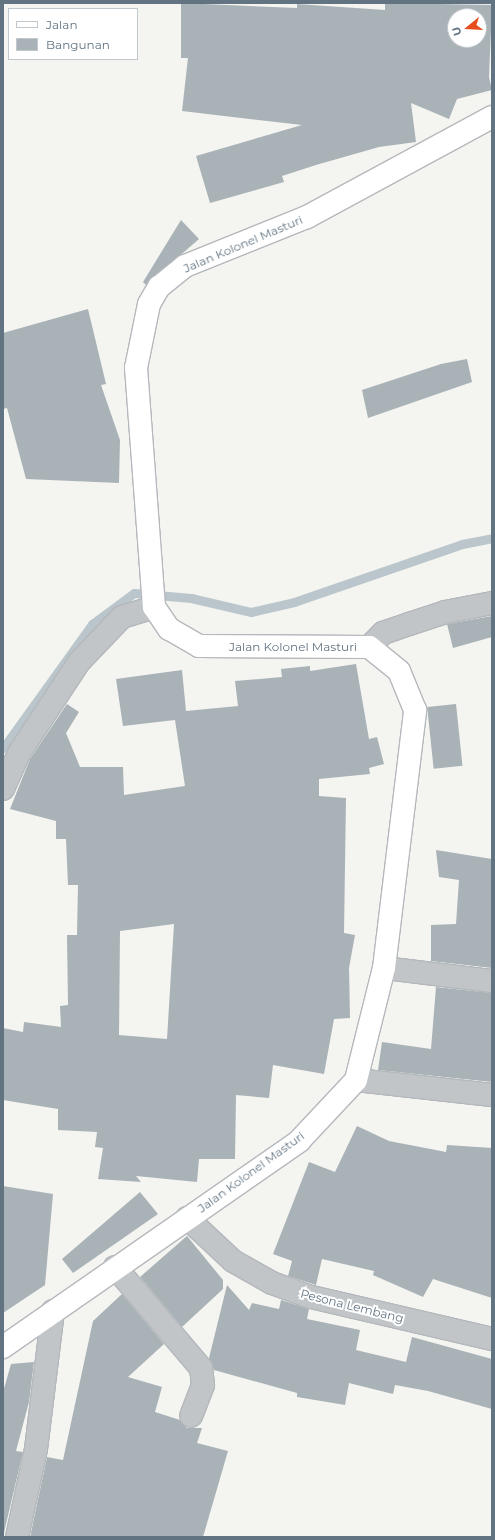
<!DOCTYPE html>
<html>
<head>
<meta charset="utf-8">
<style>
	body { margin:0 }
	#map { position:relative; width:495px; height:1540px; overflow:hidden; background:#f4f4f0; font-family:Montserrat,sans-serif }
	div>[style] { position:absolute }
	.stream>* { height:9px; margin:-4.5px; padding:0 4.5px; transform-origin:4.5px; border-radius:4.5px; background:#bac6cb }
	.building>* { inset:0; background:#a9b2b7; transform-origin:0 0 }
	.roads { filter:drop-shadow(1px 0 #b4b8bc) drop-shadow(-1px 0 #b4b8bc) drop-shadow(0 1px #b4b8bc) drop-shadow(0 -1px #b4b8bc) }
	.street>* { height:22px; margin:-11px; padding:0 11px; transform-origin:11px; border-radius:11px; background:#c1c5c8 }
	.primary>* { height:22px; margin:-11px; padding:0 11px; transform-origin:11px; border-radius:11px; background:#fff }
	span { translate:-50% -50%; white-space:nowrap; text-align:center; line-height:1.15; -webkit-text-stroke:4px #fff; paint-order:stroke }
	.street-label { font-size:12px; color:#627482 }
	.frame { position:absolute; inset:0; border:4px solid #627482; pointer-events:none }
	.legend { position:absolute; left:8px; top:8px; width:130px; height:52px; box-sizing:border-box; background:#fff; border:1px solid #c0c7cd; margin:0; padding:5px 7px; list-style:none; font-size:12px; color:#627482 }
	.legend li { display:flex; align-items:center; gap:8px; height:20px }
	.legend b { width:20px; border:1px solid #c0c7cd }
	.north { position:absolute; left:447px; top:8px; width:40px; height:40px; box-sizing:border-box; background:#fff; border:1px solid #c0c7cd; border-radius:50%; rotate:252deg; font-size:11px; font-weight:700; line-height:16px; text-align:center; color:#627482 }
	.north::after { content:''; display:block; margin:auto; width:14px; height:18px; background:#e74c1d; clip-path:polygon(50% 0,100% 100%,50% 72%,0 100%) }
</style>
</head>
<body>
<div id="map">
	<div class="stream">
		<i style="left:3px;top:748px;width:153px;rotate:-54.3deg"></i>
		<i style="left:92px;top:624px;width:52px;rotate:-36.4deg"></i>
		<i style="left:134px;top:593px;width:57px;rotate:5deg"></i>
		<i style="left:191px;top:598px;width:62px;rotate:13.1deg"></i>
		<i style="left:251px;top:612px;width:44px;rotate:-13.1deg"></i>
		<i style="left:294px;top:602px;width:178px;rotate:-19deg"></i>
		<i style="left:462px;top:544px;width:31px;rotate:-11deg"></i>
	</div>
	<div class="building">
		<i style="clip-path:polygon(evenodd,181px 3px,297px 8px,297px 4px,385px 10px,385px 3px,492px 5px,489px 77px,492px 90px,457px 99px,449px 119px,411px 103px,416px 142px,379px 147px,316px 165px,282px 176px,284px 182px,210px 203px,196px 156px,302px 125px,182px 111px,188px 58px,181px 58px,181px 3px,455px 16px,479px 16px,479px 40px,455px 40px,455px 16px)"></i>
		<i style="clip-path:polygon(181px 220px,199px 239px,146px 285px,143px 282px)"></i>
		<i style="clip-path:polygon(88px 309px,106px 384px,101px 385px,120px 440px,119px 483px,26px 479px,7px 408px,3px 409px,3px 333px)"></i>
		<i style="clip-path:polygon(467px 359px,472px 382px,368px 418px,362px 390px,441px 364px)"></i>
		<i style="clip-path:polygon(492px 616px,492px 637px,453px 648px,447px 624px)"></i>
		<i style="clip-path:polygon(evenodd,356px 664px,369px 739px,377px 737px,384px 764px,369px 768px,370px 774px,319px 779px,319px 796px,346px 798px,344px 933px,355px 935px,349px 968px,350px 1018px,334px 1019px,324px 1074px,273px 1065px,269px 1098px,236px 1095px,235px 1159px,199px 1159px,197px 1182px,136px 1176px,141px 1182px,98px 1179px,103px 1148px,95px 1147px,97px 1132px,58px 1130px,58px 1109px,3px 1100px,3px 1028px,23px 1032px,24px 1022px,61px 1027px,60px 1006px,68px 1005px,67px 935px,77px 935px,78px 885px,68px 885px,66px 839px,56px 839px,56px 821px,10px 809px,30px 759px,67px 704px,79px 712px,66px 733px,80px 767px,123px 767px,124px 795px,185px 786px,175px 720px,123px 726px,116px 679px,182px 670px,186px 711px,238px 706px,235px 681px,282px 677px,281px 669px,310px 666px,310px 671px,356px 664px,174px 924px,167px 1039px,119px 1035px,120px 931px,174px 924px)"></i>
		<i style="left:456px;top:704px;width:62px;height:29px;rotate:84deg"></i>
		<i style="clip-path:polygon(436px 850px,492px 859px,492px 968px,431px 961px,431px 925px,456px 924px,459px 880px,439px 877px)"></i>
		<i style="clip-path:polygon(436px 987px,492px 993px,492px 1082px,378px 1070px,382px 1042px,431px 1049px)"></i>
		<i style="clip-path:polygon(357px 1126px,389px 1141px,446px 1152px,447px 1145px,492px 1148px,492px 1298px,433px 1279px,423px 1297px,373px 1275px,374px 1271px,322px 1259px,316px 1285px,288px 1276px,292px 1261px,273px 1254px,309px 1162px,335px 1172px)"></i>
		<i style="clip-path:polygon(3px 1186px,53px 1194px,45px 1285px,3px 1313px)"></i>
		<i style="clip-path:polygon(140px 1192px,158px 1214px,73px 1273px,62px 1259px)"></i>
		<i style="clip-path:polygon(187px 1236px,223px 1280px,223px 1289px,182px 1327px,140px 1277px)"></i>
		<i style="clip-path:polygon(227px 1285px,249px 1310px,252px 1303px,279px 1309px,281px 1300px,309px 1309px,307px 1319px,360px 1330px,356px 1350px,406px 1362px,412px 1337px,492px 1359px,492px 1409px,428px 1391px,395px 1385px,393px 1394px,349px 1383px,345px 1405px,297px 1397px,297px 1393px,214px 1370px,209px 1358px)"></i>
		<i style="clip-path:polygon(122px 1294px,164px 1344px,128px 1377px,162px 1387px,155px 1412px,180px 1420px,187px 1428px,202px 1428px,197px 1443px,228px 1451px,203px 1537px,30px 1537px,47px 1457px,63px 1460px,93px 1321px)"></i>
		<i style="clip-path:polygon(34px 1362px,29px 1402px,16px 1451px,23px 1452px,3px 1537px,3px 1392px,11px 1364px)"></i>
	</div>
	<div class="roads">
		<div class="street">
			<i style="left:369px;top:647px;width:20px;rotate:-45deg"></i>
			<i style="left:383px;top:633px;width:28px;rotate:-19deg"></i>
			<i style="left:409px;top:624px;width:38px;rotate:-18deg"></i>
			<i style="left:445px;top:612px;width:48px;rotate:-10.8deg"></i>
			<i style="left:3px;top:789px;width:39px;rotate:-66deg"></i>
			<i style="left:19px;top:753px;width:109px;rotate:-56.6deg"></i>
			<i style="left:79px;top:662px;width:62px;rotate:-46.3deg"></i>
			<i style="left:122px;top:617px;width:34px;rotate:-17deg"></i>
			<i style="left:384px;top:968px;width:109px;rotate:6.9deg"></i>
			<i style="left:356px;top:1080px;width:137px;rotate:6.3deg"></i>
			<i style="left:187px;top:1218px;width:63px;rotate:43.1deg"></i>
			<i style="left:233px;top:1261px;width:45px;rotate:29.4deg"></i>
			<i style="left:272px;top:1283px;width:37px;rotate:20deg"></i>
			<i style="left:307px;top:1296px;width:190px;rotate:13.1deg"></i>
			<i style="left:115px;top:1267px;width:133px;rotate:49.6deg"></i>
			<i style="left:201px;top:1368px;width:17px;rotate:83deg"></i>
			<i style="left:203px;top:1385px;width:33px;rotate:111deg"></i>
			<i style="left:17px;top:1537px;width:90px;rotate:-77.8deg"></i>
			<i style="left:36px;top:1449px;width:139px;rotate:-83deg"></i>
		</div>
		<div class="primary">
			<i style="left:3px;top:1347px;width:361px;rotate:-34.8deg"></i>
			<i style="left:299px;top:1141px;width:83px;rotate:-46.9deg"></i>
			<i style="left:356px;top:1080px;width:115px;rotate:-76deg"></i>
			<i style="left:384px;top:968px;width:260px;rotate:-83.1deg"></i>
			<i style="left:415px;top:710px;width:42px;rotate:-112.3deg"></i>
			<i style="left:399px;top:671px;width:38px;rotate:-141deg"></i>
			<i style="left:369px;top:647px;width:170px;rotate:-179.7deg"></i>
			<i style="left:199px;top:646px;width:34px;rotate:-150deg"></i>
			<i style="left:169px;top:629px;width:27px;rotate:-124deg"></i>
			<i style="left:154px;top:607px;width:240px;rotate:-94.3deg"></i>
			<i style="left:136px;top:368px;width:65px;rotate:-78.5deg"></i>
			<i style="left:149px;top:304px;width:20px;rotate:-60deg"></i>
			<i style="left:159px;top:287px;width:33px;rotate:-39deg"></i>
			<i style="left:185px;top:266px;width:131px;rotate:-21.9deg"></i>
			<i style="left:307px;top:217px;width:210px;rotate:-28.4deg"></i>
		</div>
	</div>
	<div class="street-label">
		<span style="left:243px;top:244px;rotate:-23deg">Jalan Kolonel Masturi</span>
		<span style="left:293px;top:647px">Jalan Kolonel Masturi</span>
		<span style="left:251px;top:1172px;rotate:-36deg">Jalan Kolonel Masturi</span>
		<span style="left:352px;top:1306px;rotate:14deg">Pesona Lembang</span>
	</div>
	<div class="frame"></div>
	<ul class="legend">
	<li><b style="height:5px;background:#fff"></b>Jalan</li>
	<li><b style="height:11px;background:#a9b2b7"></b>Bangunan</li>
	</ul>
	<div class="north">U</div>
</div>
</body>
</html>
